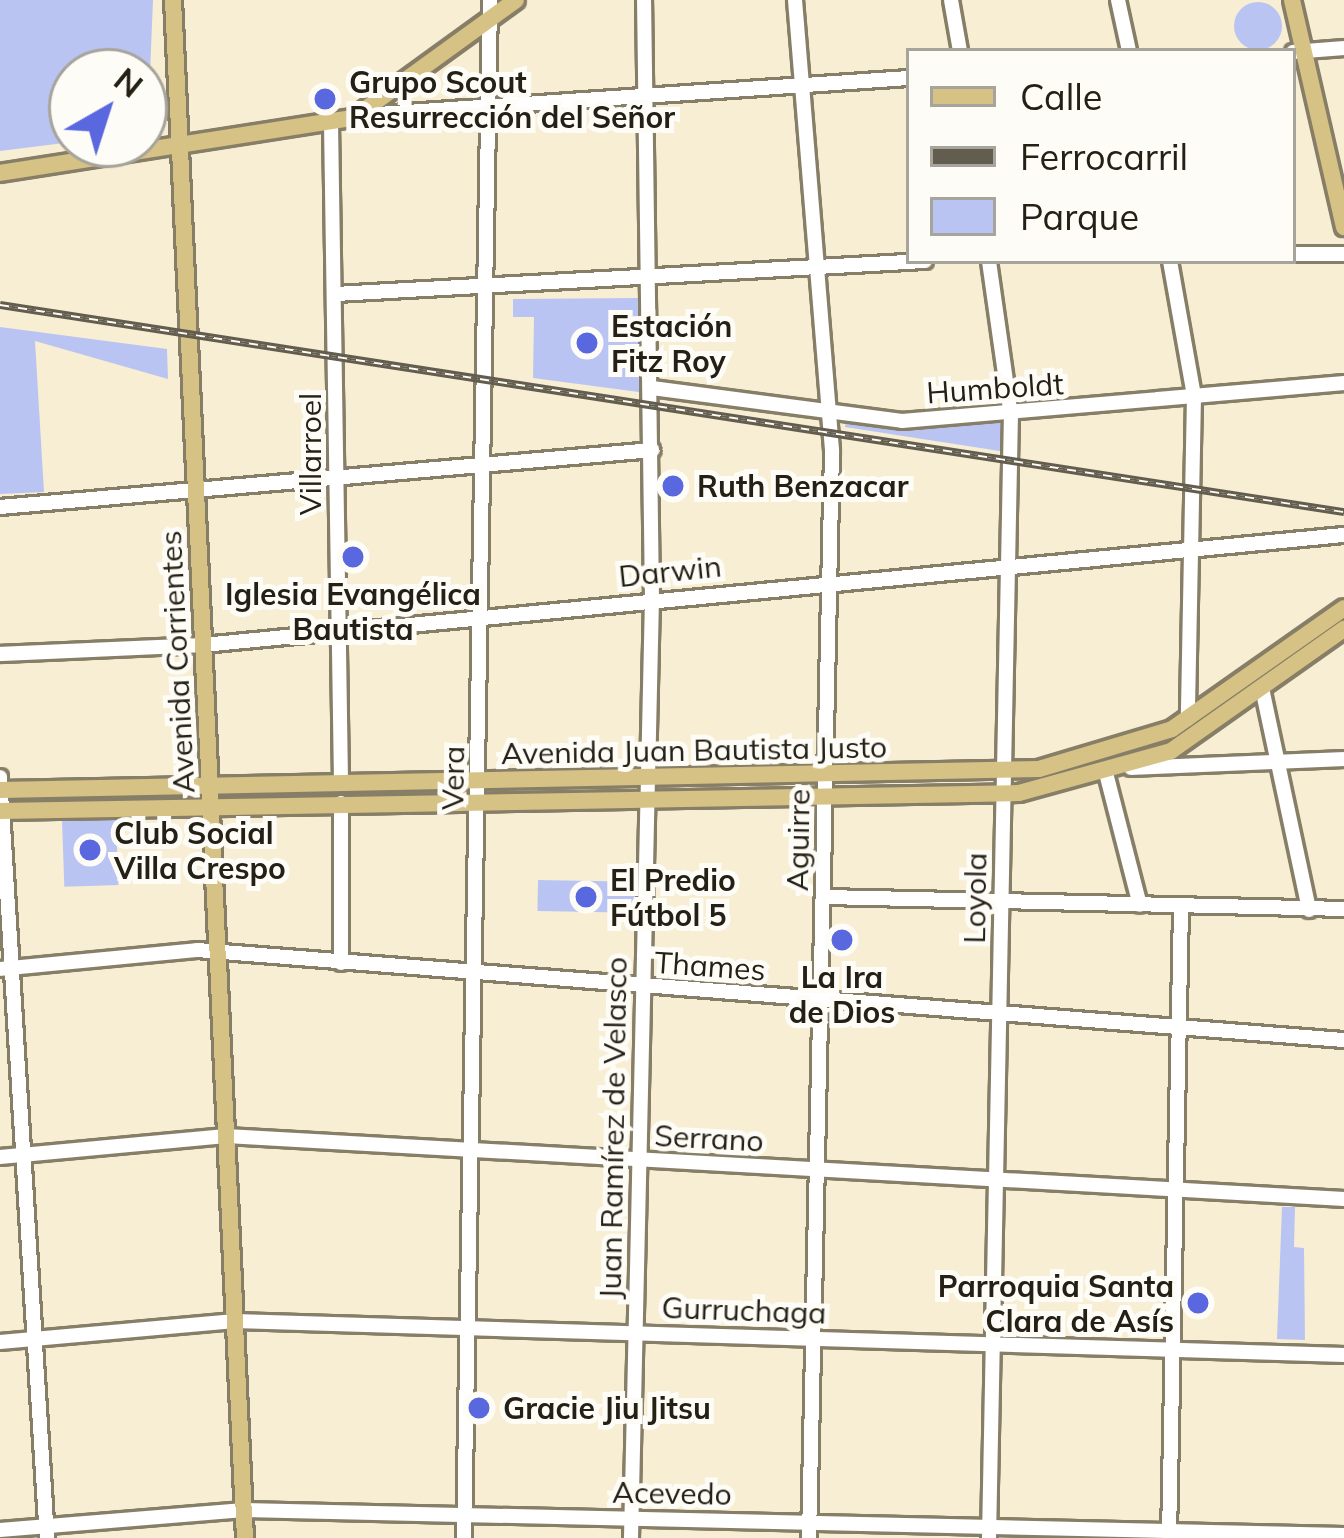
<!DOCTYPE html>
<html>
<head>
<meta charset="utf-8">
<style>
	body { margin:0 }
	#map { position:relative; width:1344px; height:1538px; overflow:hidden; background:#f8eed4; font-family:Mulish,sans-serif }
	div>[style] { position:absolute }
	.green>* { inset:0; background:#b9c4f3; transform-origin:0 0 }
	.round { border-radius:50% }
	.roads { filter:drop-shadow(3px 0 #877e67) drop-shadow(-3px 0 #877e67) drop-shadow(0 3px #877e67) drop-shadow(0 -3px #877e67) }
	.minor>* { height:14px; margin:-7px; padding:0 7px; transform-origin:7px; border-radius:7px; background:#fff }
	.major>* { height:16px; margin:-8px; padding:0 8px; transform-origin:8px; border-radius:8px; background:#d7c285 }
	.rail>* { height:8px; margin-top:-4px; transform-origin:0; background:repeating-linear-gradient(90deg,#fefcf6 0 9px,#635d4f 0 18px); box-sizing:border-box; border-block:3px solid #635d4f }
	.dots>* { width:33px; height:33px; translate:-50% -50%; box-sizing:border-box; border:6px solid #fefcf6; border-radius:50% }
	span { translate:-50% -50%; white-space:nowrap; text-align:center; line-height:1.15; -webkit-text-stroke:10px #fefcf6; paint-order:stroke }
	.poi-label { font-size:30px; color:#242016; font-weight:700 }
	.left { translate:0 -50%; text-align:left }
	.right { translate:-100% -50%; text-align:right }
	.street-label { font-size:30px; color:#242016 }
	.legend { position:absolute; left:906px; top:48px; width:390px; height:216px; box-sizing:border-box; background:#fefcf6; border:3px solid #a7a49c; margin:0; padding:15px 21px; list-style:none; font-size:36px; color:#242016 }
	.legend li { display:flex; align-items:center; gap:24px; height:60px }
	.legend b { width:60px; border:3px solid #a7a49c }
	.north { position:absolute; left:48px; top:48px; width:120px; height:120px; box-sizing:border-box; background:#fefcf6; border:3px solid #a7a49c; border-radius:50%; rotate:39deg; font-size:33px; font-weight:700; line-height:48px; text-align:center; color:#242016 }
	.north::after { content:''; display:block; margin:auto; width:42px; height:54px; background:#5968df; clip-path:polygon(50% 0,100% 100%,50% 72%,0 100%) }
</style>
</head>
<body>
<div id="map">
	<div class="green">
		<i style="clip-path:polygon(0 0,153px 0,148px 123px,144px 72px,72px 72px,72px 142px,0 151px)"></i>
		<i class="round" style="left:1234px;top:2px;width:48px;height:48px"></i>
		<i style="clip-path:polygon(638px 298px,639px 392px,533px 378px,534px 317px,513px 317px,513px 299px)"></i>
		<i style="clip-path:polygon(0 327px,167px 349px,168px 379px,35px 341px,44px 492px,0 494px)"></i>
		<i style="clip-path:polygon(846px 419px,1001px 420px,1006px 452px,845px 427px)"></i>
		<i style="left:116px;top:819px;width:66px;height:54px;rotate:88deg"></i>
		<i style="left:538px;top:880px;width:97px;height:31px;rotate:1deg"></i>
		<i style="clip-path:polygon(1282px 1207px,1295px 1207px,1294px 1247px,1304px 1248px,1305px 1340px,1277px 1339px)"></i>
	</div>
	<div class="roads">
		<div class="minor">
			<i style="left:795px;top:0;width:452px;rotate:85.3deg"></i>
			<i style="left:832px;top:450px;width:1088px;rotate:91.21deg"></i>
			<i style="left:951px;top:0;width:52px;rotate:80deg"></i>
			<i style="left:1118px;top:0;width:52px;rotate:77.8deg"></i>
			<i style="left:1293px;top:52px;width:51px;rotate:-4.5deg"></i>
			<i style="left:363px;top:115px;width:547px;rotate:-3.88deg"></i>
			<i style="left:331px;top:123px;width:661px;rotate:89.13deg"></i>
			<i style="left:1293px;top:254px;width:51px"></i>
			<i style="left:1170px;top:261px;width:137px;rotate:79.9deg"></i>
			<i style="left:1194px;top:396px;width:323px;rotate:91.1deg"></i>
			<i style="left:336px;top:294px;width:590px;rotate:-3.21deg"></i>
			<i style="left:652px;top:388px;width:252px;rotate:7.5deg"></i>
			<i style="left:902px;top:421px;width:444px;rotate:-4.9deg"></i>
			<i style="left:0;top:507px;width:655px;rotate:-4.99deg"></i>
			<i style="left:0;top:654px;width:203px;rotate:-2.5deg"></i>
			<i style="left:203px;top:645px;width:1146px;rotate:-5.51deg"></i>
			<i style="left:1262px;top:688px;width:227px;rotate:78deg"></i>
			<i style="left:1131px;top:768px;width:213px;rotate:-2.4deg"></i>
			<i style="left:1106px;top:773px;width:136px;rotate:75.6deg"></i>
			<i style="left:0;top:777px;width:762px;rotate:86.47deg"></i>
			<i style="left:341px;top:803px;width:160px;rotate:90deg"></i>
			<i style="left:825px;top:897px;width:519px;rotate:1.32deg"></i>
			<i style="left:0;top:969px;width:198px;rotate:-5.5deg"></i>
			<i style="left:197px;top:950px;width:1151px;rotate:4.49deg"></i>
			<i style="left:0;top:1157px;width:227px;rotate:-5.3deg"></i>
			<i style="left:226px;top:1136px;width:1120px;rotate:3.23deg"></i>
			<i style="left:0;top:1342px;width:236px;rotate:-5.1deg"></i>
			<i style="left:235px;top:1321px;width:1110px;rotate:1.76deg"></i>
			<i style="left:0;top:1530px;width:245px;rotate:-4.7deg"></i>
			<i style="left:244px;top:1510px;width:1100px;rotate:1.3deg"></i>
			<i style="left:464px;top:1538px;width:1538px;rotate:-89.03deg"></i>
			<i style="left:631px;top:1538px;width:938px;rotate:-88.72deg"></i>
			<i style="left:652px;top:600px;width:600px;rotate:-90.76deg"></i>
			<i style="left:989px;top:1538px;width:1122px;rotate:-88.88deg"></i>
			<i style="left:1011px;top:416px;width:157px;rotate:-98.1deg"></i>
			<i style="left:1169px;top:1538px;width:632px;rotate:-88.91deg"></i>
		</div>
		<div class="major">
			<i style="left:173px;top:0;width:1540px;rotate:87.32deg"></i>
			<i style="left:1292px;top:0;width:233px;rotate:77.1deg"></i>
			<i style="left:0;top:173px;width:357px;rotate:-8.9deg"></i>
			<i style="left:353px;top:118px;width:201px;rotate:-35.9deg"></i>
			<i style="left:0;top:790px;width:1039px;rotate:-1.16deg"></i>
			<i style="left:1039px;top:769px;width:139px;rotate:-16.7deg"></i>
			<i style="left:1172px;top:729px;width:210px;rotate:-35.1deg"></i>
			<i style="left:0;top:811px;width:1019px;rotate:-1.01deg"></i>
			<i style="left:1019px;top:793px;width:158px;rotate:-15.4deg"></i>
			<i style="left:1171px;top:751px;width:212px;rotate:-35.2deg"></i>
		</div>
	</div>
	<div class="rail">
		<i style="left:0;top:305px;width:1360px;rotate:8.76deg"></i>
	</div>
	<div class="dots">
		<i style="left:325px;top:99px;background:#5968df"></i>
		<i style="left:587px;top:343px;background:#5968df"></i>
		<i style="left:673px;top:486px;background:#5968df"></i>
		<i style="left:353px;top:557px;background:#5968df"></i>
		<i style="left:90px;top:850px;background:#5968df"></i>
		<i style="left:586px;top:897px;background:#5968df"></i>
		<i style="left:842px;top:940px;background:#5968df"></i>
		<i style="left:1198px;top:1303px;background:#5968df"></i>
		<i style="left:479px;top:1408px;background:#5968df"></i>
	</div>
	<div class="poi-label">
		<span class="left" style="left:349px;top:99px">Grupo Scout<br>Resurrección del Señor</span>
		<span class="left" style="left:611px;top:343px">Estación<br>Fitz Roy</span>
		<span class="left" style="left:697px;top:486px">Ruth Benzacar</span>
		<span style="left:353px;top:611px">Iglesia Evangélica<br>Bautista</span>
		<span class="left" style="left:114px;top:850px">Club Social<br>Villa Crespo</span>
		<span class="left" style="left:610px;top:897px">El Predio<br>Fútbol 5</span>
		<span style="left:842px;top:994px">La Ira<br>de Dios</span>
		<span class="right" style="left:1174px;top:1303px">Parroquia Santa<br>Clara de Asís</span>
		<span class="left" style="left:503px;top:1408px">Gracie Jiu Jitsu</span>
	</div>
	<div class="street-label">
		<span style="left:995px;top:388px;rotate:-4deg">Humboldt</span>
		<span style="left:310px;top:454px;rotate:-90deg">Villarroel</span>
		<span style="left:670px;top:571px;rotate:-6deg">Darwin</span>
		<span style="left:177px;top:662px;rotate:-93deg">Avenida Corrientes</span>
		<span style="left:694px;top:750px;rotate:-1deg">Avenida Juan Bautista Justo</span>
		<span style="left:453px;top:778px;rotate:-89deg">Vera</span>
		<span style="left:798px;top:840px;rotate:-89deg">Aguirre</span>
		<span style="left:975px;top:898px;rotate:-89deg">Loyola</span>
		<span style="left:710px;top:966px;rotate:4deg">Thames</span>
		<span style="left:613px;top:1128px;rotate:-89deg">Juan Ramírez de Velasco</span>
		<span style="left:709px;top:1138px;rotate:3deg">Serrano</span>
		<span style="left:744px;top:1310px;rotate:2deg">Gurruchaga</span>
		<span style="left:672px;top:1493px;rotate:1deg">Acevedo</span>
	</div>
	<ul class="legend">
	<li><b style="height:15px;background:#d7c285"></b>Calle</li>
	<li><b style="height:15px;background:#635d4f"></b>Ferrocarril</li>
	<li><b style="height:33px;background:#b9c4f3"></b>Parque</li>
	</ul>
	<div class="north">N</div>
</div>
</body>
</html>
